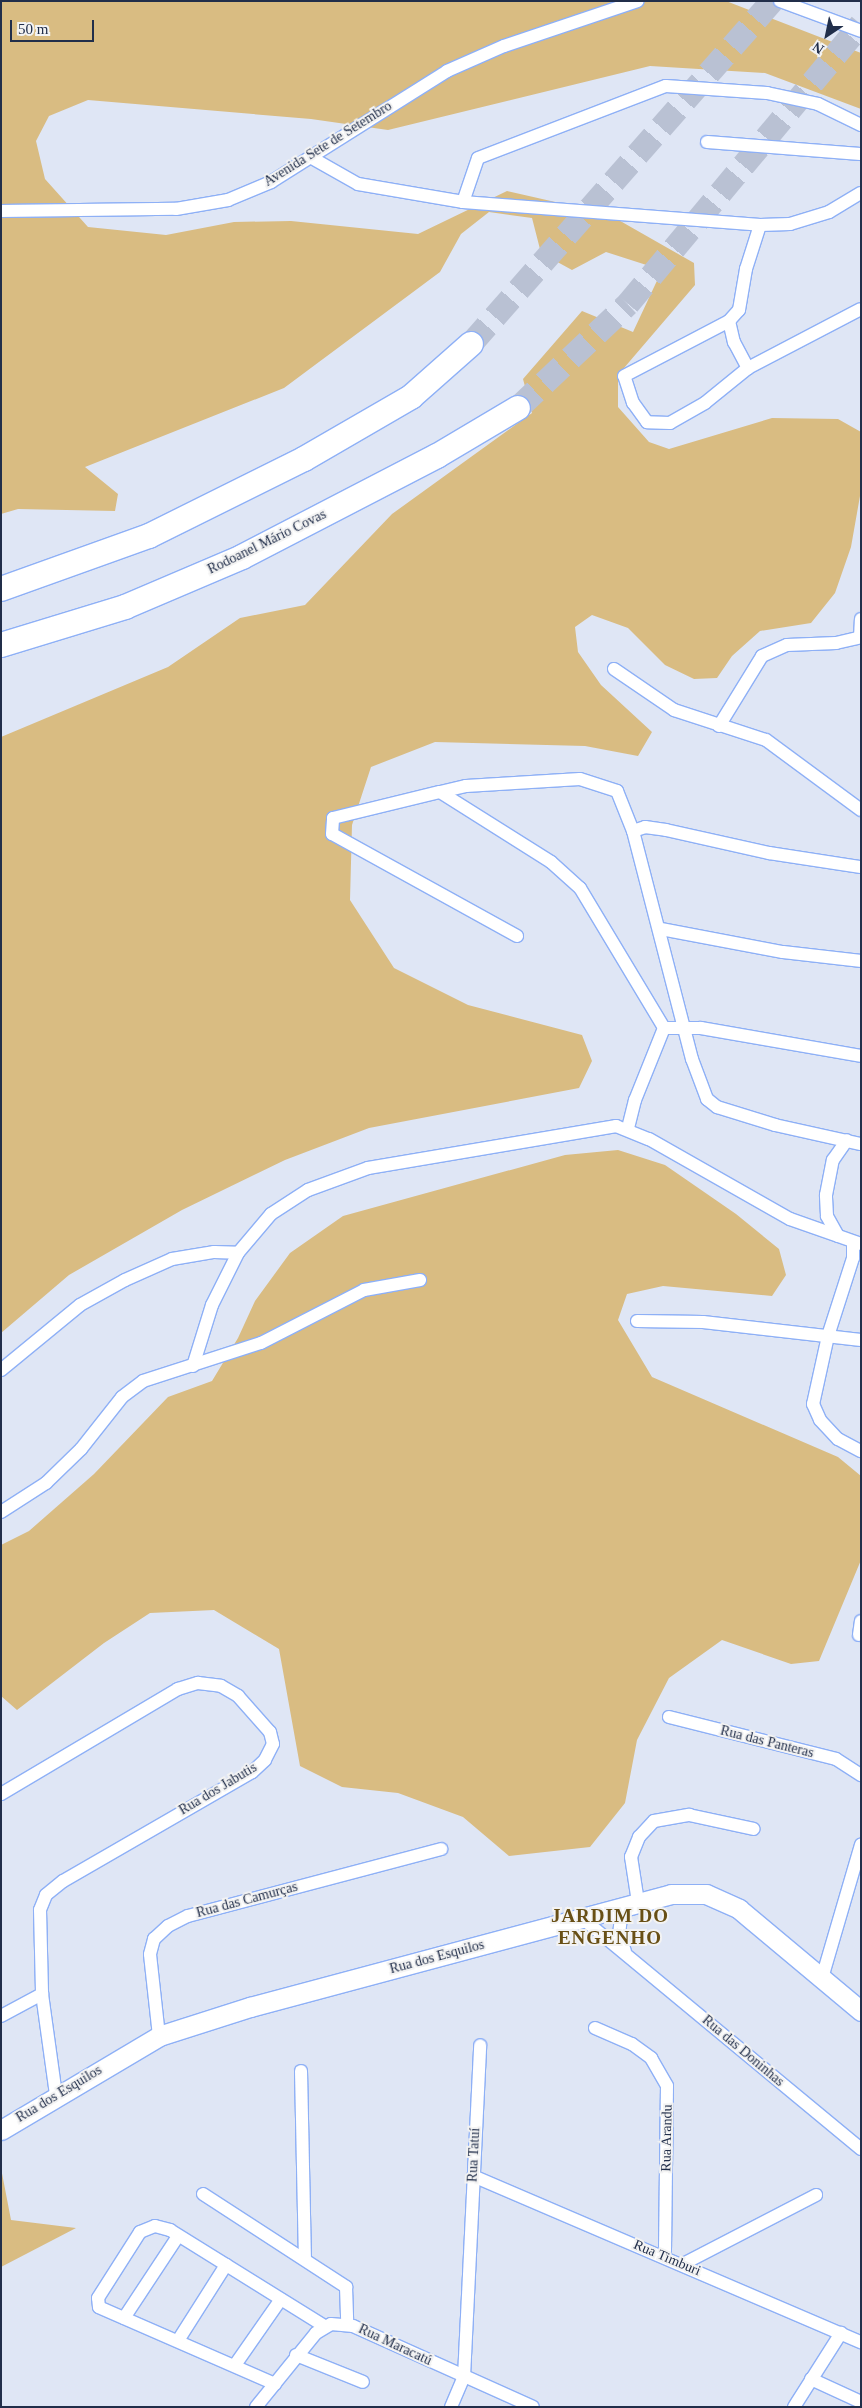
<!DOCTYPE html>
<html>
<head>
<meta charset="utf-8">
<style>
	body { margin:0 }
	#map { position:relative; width:862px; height:2408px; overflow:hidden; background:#dfe6f5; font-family:"Times New Roman",serif }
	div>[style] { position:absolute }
	.green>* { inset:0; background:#d9bc82 }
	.highway-tunnel>* { height:24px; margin-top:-12px; transform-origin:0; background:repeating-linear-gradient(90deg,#b9c1d3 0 24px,transparent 0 36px) }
	.roads { filter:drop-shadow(1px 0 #8eb0f6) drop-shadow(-1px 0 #8eb0f6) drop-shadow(0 1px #8eb0f6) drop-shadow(0 -1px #8eb0f6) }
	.street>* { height:12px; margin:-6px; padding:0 6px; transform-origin:6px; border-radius:6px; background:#fff }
	.secondary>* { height:19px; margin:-9.5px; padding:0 9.5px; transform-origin:9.5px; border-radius:9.5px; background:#fff }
	.highway>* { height:24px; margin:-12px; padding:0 12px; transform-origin:12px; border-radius:12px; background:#fff }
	span { translate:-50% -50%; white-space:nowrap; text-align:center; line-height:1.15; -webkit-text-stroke:4px #f3f3f3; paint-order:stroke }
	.street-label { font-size:14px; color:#212e4a }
	.district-label { font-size:19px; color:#684f15; font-weight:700; letter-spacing:1px }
	.frame { position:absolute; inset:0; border:2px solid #212e4a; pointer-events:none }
	.north { position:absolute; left:802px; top:10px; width:50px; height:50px; -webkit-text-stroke:4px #f3f3f3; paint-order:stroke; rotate:214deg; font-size:14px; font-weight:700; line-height:20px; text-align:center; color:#212e4a }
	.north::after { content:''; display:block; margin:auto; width:18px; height:22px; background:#212e4a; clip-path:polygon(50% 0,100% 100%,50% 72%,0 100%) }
	.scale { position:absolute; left:10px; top:20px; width:84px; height:22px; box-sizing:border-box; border:2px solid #212e4a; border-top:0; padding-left:6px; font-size:15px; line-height:18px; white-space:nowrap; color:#212e4a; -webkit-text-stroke:4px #f3f3f3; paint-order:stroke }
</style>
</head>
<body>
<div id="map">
	<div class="green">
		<i style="clip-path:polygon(1px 1px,726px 1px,861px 53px,861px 109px,765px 73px,650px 66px,388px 130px,311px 119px,88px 100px,49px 116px,36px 141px,45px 179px,88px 227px,166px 235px,234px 222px,291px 221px,418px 234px,507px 191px,608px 214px,694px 263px,695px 285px,618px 375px,618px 407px,649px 442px,669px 449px,772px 418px,838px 419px,861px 432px,861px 456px,860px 496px,851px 547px,835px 593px,811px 623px,760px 631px,732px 656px,717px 678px,694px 679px,665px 665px,628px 628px,592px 615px,575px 627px,578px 652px,601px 685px,652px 732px,638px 756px,585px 746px,435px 742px,371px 767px,352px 825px,350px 900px,394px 968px,468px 1005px,582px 1035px,592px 1061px,579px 1088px,369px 1128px,285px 1160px,182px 1210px,69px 1275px,1px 1333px,1px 737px,168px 667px,240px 618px,305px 605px,392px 514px,532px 413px,523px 379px,582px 311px,633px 332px,662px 270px,606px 252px,572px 270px,541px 253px,532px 218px,489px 212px,461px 234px,440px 272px,284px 388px,85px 467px,118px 494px,115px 511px,18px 509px,1px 514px)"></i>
		<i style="clip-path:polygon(618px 1150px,665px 1165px,736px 1214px,779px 1249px,786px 1275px,772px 1296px,663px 1286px,627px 1294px,618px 1320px,652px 1377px,838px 1457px,861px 1476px,861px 1560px,819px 1661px,791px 1664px,722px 1640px,669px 1678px,637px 1740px,625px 1803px,590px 1847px,509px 1856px,463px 1817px,398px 1793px,342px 1787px,300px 1766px,279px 1649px,214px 1610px,150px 1613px,104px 1643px,17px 1710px,1px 1696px,1px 1545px,29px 1531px,94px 1474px,168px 1397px,212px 1381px,238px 1338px,255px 1301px,290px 1253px,343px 1216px,565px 1155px)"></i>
		<i style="clip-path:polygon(1px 2168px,11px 2220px,76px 2228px,1px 2267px)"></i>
	</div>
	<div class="highway-tunnel">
		<i style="left:471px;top:344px;width:456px;rotate:-48.7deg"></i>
		<i style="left:518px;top:408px;width:151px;rotate:-43.4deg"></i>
		<i style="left:628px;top:304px;width:364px;rotate:-50.2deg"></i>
	</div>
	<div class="roads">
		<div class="street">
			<i style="left:780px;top:1px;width:86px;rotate:20.3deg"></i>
			<i style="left:707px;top:142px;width:154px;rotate:4.5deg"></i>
			<i style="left:312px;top:158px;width:53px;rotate:29.5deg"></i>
			<i style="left:358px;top:184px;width:107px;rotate:9.7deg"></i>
			<i style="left:463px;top:202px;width:46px;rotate:-71.2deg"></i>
			<i style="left:478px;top:158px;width:201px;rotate:-21deg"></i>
			<i style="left:666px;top:86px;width:101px;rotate:4deg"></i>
			<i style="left:767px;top:93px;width:52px;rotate:12.2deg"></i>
			<i style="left:818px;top:104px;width:48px;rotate:26deg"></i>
			<i style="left:463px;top:202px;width:298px;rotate:4.4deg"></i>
			<i style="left:760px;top:225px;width:30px;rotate:-2deg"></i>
			<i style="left:790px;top:224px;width:41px;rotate:-17.1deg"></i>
			<i style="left:829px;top:212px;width:37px;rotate:-31deg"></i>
			<i style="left:1px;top:211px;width:175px;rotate:-0.7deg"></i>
			<i style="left:176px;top:209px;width:53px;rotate:-9.8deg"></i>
			<i style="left:228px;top:200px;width:47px;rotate:-22.7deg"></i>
			<i style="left:271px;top:182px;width:208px;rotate:-32.2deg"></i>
			<i style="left:447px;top:71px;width:62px;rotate:-23.7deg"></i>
			<i style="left:504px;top:46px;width:141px;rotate:-18.6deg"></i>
			<i style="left:729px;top:321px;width:22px;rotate:77deg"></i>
			<i style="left:734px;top:342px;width:30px;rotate:62deg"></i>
			<i style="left:748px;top:368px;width:127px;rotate:-27.6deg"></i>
			<i style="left:748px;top:368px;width:55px;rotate:140.9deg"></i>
			<i style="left:705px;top:403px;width:40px;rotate:150.3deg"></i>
			<i style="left:670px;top:423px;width:23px;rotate:-178deg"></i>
			<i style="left:647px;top:422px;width:24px;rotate:-126deg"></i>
			<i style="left:633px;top:403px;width:28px;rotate:-108deg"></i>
			<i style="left:624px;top:376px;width:119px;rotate:-27.6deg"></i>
			<i style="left:729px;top:321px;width:15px;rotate:-48deg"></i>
			<i style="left:739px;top:310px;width:42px;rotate:-80.3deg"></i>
			<i style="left:746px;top:269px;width:46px;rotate:-72.3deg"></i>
			<i style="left:860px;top:637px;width:18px;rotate:-87deg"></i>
			<i style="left:614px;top:669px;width:73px;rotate:34.3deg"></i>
			<i style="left:674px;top:710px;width:97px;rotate:18.1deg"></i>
			<i style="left:766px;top:740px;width:118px;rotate:36.4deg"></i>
			<i style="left:719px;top:726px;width:82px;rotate:-58.4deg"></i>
			<i style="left:762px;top:656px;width:27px;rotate:-24deg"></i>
			<i style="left:787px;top:645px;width:49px;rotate:-2.3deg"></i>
			<i style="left:836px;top:643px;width:26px;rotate:-13deg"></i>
			<i style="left:440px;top:792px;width:27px;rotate:-13deg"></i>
			<i style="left:466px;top:786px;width:114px;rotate:-3.5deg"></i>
			<i style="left:580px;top:779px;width:39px;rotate:18deg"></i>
			<i style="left:617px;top:791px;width:43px;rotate:68.2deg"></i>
			<i style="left:633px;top:831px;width:236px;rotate:75.5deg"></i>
			<i style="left:692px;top:1059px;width:43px;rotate:69.4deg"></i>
			<i style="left:707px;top:1099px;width:13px;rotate:39deg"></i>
			<i style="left:717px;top:1107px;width:61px;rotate:17.2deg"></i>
			<i style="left:775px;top:1125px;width:88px;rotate:12.5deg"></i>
			<i style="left:633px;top:831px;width:13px;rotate:-18deg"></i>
			<i style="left:645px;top:827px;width:21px;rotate:8deg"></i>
			<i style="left:666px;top:830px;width:106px;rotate:12.6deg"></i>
			<i style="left:769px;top:853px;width:93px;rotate:8.7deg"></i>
			<i style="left:661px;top:929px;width:124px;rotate:10.7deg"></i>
			<i style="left:783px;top:952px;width:79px;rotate:6.6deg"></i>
			<i style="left:517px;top:936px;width:211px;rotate:-151.1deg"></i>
			<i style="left:332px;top:834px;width:16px;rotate:-86deg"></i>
			<i style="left:333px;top:818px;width:110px;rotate:-13.7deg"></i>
			<i style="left:440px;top:792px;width:131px;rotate:32.2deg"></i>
			<i style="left:551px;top:862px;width:39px;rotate:42deg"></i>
			<i style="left:580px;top:888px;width:163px;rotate:59deg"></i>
			<i style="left:664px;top:1028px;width:78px;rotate:111.9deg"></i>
			<i style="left:635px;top:1100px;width:29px;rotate:104deg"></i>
			<i style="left:664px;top:1028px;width:37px"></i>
			<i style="left:701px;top:1028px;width:162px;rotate:9.9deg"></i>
			<i style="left:838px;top:1236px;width:23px;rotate:-119deg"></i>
			<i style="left:827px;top:1216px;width:21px;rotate:-93deg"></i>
			<i style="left:826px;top:1195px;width:36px;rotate:-79deg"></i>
			<i style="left:833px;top:1160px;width:24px;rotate:-55deg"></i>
			<i style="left:853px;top:1242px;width:16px;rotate:90deg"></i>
			<i style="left:853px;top:1258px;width:82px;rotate:107.8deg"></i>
			<i style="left:828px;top:1336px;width:70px;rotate:102.4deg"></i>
			<i style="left:813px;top:1404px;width:17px;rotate:66deg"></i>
			<i style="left:820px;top:1420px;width:26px;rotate:47deg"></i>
			<i style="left:838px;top:1439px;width:26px;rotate:28deg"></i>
			<i style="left:637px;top:1321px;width:66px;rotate:0.9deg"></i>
			<i style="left:703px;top:1322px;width:159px;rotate:6.5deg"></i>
			<i style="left:193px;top:1366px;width:64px;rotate:-72.7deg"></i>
			<i style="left:212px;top:1305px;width:58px;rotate:-63.4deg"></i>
			<i style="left:238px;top:1253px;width:51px;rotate:-49.8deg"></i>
			<i style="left:271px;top:1214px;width:44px;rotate:-33deg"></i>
			<i style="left:308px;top:1190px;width:64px;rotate:-20.1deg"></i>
			<i style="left:368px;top:1168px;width:252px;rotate:-9.6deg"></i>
			<i style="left:616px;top:1126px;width:35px;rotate:22deg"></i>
			<i style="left:649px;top:1139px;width:162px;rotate:29.6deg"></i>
			<i style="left:790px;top:1219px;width:75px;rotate:19.4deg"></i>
			<i style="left:1px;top:1370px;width:102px;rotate:-39.4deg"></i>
			<i style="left:80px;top:1305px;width:51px;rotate:-29.1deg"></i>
			<i style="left:125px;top:1280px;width:51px;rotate:-24.1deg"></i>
			<i style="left:172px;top:1259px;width:43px;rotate:-9.5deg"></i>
			<i style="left:214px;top:1252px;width:24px;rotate:2deg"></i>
			<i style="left:1px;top:1512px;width:54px;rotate:-32.8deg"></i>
			<i style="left:46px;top:1483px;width:49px;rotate:-44.2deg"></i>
			<i style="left:81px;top:1449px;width:66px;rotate:-51.7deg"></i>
			<i style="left:122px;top:1397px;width:26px;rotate:-37deg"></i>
			<i style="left:143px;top:1381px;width:124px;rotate:-17.9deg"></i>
			<i style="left:261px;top:1343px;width:116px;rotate:-27.2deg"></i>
			<i style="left:364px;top:1290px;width:57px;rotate:-10.1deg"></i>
			<i style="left:859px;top:1635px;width:14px;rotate:-82deg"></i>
			<i style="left:669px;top:1717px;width:172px;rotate:14.1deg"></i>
			<i style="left:836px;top:1759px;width:30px;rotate:33deg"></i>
			<i style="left:1px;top:1794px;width:206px;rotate:-30.7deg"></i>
			<i style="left:178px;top:1689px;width:21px;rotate:-17deg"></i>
			<i style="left:198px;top:1683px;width:23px;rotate:7deg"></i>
			<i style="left:221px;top:1686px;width:20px;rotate:30deg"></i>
			<i style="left:238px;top:1696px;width:48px;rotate:48.4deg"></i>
			<i style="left:270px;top:1732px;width:12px;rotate:76deg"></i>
			<i style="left:273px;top:1744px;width:18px;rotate:117deg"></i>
			<i style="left:265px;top:1760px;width:18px;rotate:137deg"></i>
			<i style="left:252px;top:1772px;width:218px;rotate:150deg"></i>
			<i style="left:63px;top:1881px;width:22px;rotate:141deg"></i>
			<i style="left:46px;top:1895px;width:16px;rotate:112deg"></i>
			<i style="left:40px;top:1910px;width:84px;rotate:88.6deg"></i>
			<i style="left:42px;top:1994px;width:102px;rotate:82.1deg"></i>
			<i style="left:638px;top:1902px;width:46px;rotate:-98.8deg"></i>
			<i style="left:631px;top:1857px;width:22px;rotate:-68deg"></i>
			<i style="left:639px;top:1837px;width:22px;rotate:-47deg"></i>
			<i style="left:654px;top:1821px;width:36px;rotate:-10deg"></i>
			<i style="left:689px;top:1815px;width:66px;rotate:12.2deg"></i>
			<i style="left:622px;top:1907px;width:27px;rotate:96deg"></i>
			<i style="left:619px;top:1934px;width:18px;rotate:71deg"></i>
			<i style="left:583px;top:1919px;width:361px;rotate:39.6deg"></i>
			<i style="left:822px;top:1978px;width:139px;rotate:-73.7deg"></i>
			<i style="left:1px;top:2016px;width:47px;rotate:-28.2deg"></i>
			<i style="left:595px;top:2028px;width:40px;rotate:23.4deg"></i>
			<i style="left:632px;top:2044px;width:24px;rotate:36deg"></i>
			<i style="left:651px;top:2058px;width:32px;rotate:60deg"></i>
			<i style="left:667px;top:2086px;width:171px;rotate:90.7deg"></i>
			<i style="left:159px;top:2036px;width:82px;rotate:-96.3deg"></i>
			<i style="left:150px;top:1954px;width:16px;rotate:-75deg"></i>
			<i style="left:154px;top:1939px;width:19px;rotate:-43deg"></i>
			<i style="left:168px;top:1926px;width:22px;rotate:-27deg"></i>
			<i style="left:188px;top:1916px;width:262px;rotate:-14.8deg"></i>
			<i style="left:301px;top:2071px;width:188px;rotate:88.8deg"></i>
			<i style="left:473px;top:2176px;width:422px;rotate:23.2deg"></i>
			<i style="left:203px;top:2194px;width:171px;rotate:33deg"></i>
			<i style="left:346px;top:2287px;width:37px;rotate:88deg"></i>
			<i style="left:683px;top:2264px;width:150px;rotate:-27.4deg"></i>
			<i style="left:124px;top:2318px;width:98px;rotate:-56.6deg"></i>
			<i style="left:179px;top:2339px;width:88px;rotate:-57.6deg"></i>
			<i style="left:296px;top:2355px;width:72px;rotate:21.9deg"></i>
			<i style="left:235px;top:2365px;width:80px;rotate:-55.1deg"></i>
			<i style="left:811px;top:2379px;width:55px;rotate:24.7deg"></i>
			<i style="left:275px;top:2384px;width:192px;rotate:-156.4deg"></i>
			<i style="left:99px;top:2307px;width:9px;rotate:-96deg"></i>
			<i style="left:98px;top:2298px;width:78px;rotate:-57.5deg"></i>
			<i style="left:140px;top:2232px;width:16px;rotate:-22deg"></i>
			<i style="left:155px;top:2226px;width:16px;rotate:15deg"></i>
			<i style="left:170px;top:2230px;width:181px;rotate:31.9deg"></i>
			<i style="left:256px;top:2407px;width:95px;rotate:-51deg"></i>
			<i style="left:316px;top:2333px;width:17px;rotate:-31deg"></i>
			<i style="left:331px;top:2324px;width:22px;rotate:5deg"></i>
			<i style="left:353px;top:2326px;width:197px;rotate:24.2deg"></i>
			<i style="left:451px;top:2407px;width:33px;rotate:-67deg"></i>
			<i style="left:464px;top:2377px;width:332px;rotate:-87.2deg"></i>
			<i style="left:794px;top:2407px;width:88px;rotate:-57.6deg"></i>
		</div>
		<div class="secondary">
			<i style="left:1px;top:2130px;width:184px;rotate:-30.7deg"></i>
			<i style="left:159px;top:2036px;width:96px;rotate:-17.7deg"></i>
			<i style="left:250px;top:2007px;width:436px;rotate:-15deg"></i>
			<i style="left:671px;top:1894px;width:35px"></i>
			<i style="left:706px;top:1894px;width:36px;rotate:24deg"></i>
			<i style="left:739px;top:1909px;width:159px;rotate:39.9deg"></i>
		</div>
		<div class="highway">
			<i style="left:1px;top:589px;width:157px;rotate:-19.7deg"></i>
			<i style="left:149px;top:536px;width:173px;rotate:-26.4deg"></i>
			<i style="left:304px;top:459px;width:124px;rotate:-30.1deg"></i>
			<i style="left:411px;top:397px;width:80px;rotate:-41.5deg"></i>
			<i style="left:1px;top:645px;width:130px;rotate:-17deg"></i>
			<i style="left:125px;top:607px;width:127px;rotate:-23.1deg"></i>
			<i style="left:242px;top:557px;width:220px;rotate:-27.4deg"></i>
			<i style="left:437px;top:456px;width:94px;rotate:-30.7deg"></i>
		</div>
	</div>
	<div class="street-label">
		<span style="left:328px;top:144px;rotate:-32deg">Avenida Sete de Setembro</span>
		<span style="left:267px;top:542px;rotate:-26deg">Rodoanel Mário Covas</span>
		<span style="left:767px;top:1742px;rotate:14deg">Rua das Panteras</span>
		<span style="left:218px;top:1789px;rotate:-31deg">Rua dos Jabutis</span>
		<span style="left:247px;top:1900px;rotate:-15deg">Rua das Camurças</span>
		<span style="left:437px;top:1957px;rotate:-15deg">Rua dos Esquilos</span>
		<span style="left:743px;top:2051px;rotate:40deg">Rua das Doninhas</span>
		<span style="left:59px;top:2094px;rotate:-31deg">Rua dos Esquilos</span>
		<span style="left:667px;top:2138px;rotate:-89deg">Rua Arandu</span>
		<span style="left:474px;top:2155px;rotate:-87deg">Rua Tatuí</span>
		<span style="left:667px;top:2258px;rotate:23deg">Rua Timburi</span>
		<span style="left:395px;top:2345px;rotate:25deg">Rua Maracatú</span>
	</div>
	<div class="district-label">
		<span style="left:610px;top:1927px">JARDIM DO<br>ENGENHO</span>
	</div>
	<div class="frame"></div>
	<div class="north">N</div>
	<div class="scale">50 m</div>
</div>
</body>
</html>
